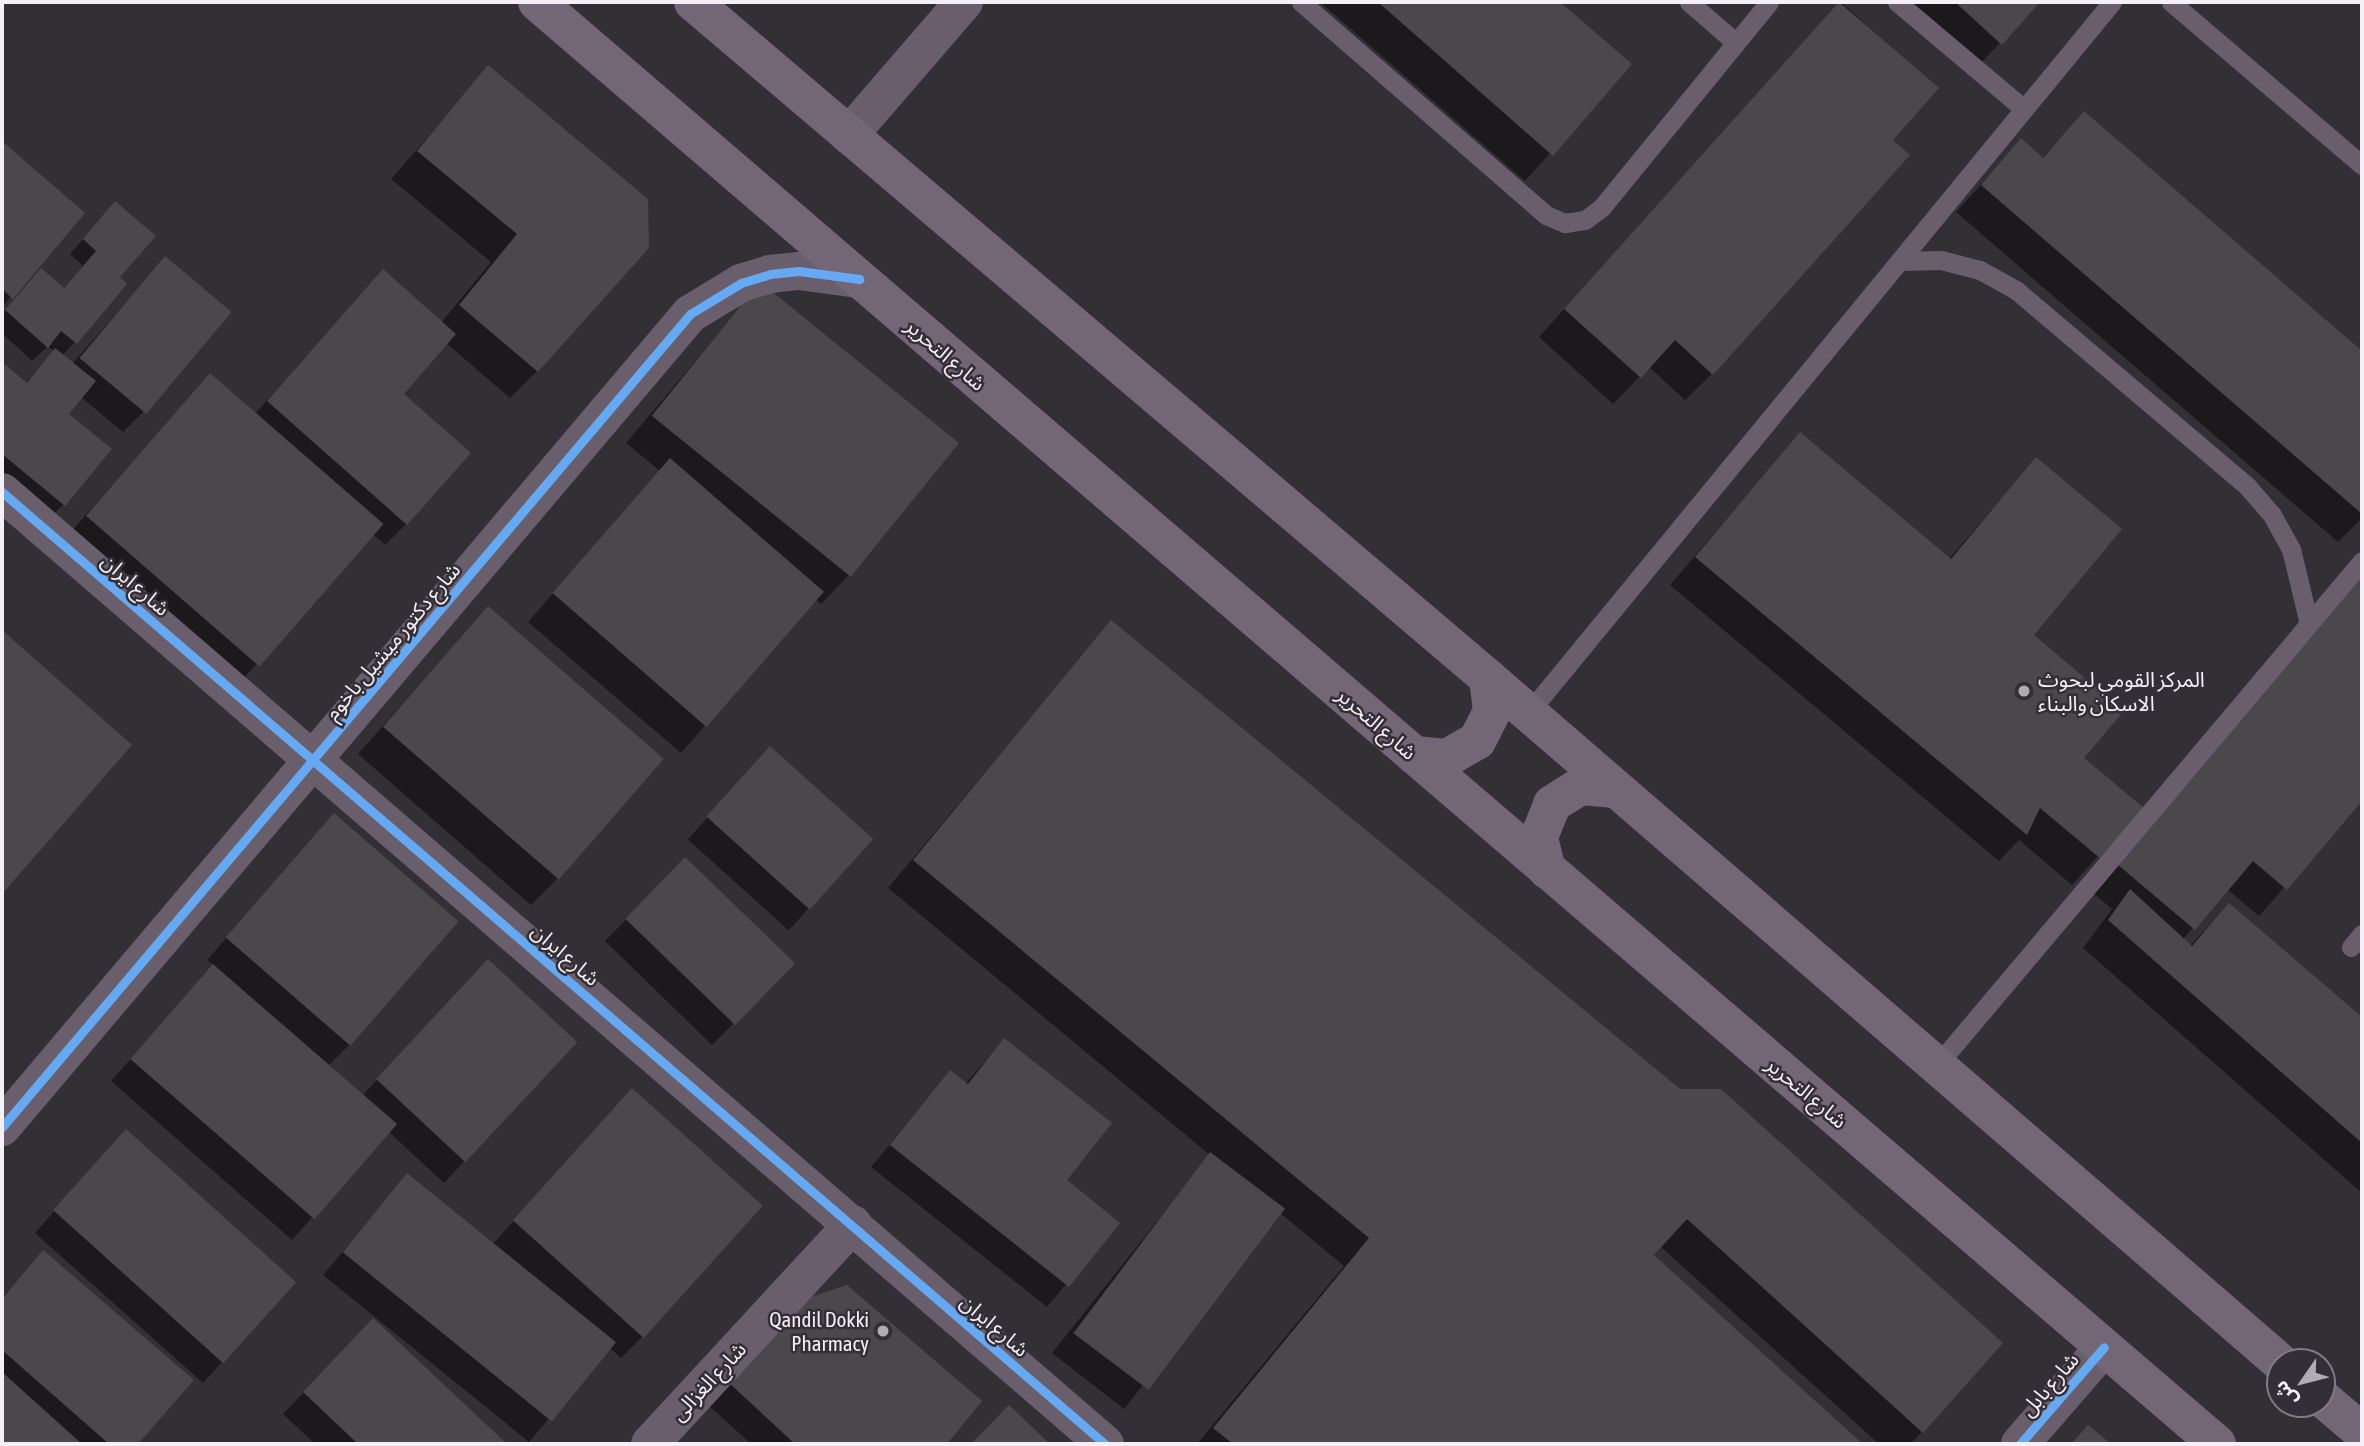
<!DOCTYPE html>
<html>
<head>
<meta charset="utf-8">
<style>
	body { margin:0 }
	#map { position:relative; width:2364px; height:1446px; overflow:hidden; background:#333035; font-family:"Asap Condensed","Noto Sans Arabic",sans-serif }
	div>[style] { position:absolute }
	.shadow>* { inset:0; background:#0007; transform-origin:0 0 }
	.building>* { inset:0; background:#4b484c; transform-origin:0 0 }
	.service>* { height:19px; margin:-9.5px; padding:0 9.5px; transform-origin:9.5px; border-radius:9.5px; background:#695e6b }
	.minor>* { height:38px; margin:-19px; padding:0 19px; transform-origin:19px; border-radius:19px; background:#695e6b }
	.primary>* { height:38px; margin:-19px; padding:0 19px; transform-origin:19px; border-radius:19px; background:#736676 }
	.cycleway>* { height:9px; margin:-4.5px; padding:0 4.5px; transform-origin:4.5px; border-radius:4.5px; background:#66a8f1 }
	.dots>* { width:19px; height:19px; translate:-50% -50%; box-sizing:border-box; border:4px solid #342f36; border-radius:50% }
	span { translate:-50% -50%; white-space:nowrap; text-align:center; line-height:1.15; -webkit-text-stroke:5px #342f36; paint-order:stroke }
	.street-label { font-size:21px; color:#f4f0f5 }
	.poi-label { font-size:21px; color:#f4f0f5 }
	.left { translate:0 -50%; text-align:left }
	.right { translate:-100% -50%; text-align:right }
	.frame { position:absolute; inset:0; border:4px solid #f4f0f5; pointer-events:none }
	.north { position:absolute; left:2266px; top:1348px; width:70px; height:70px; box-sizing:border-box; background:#342f36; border:2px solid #817c82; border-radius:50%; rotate:235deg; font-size:19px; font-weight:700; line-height:28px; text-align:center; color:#f4f0f5 }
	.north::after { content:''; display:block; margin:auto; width:24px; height:32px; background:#b0adb2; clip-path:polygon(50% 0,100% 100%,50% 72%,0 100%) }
</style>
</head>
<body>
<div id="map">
	<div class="shadow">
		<i style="clip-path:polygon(1320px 2px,1558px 2px,1630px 65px,1525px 181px)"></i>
		<i style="clip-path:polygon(1841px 2px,1936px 88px,1890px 140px,1712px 374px,1685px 400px,1649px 367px,1613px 404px,1539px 337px)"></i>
		<i style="clip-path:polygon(1910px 2px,2038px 2px,1980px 64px)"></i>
		<i style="clip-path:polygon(489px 68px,646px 200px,537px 371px,510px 398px,446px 343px,402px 394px,406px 524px,385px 545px,373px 534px,231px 692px,61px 543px,210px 375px,254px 415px,383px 271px,441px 323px,491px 262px,391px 179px)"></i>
		<i style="clip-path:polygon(2085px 113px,2362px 354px,2362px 518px,2338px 542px,1956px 212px,2021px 141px,2042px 158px)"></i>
		<i style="clip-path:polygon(2px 143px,83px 213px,2px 307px)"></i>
		<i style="clip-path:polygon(115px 203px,117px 278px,125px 284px,62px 356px,72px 364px,165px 259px,144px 411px,123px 432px,81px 397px,67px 414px,63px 505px,42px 525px,2px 492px,2px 365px,25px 384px,55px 352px,48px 346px,32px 361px,2px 333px,2px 314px,27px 285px,63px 289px,83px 266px,70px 254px)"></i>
		<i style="clip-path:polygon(760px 285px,955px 446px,847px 577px,821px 604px,816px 600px,681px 753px,528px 622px,660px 471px,626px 443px)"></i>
		<i style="clip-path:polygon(1800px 434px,1949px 559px,2036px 459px,2031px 635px,2082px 759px,2141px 808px,2072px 885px,2019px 840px,1999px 861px,1670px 585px)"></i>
		<i style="clip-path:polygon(2362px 572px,2362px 799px,2259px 916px,2227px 889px,2183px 939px,2190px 946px,2229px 905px,2362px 1019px,2362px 1193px,2083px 948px,2112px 909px,2092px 892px)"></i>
		<i style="clip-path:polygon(488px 608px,558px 878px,531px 905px,358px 754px)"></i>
		<i style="clip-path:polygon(1111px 622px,1922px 1432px,1910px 1444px,1879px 1444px,1660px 1246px,1651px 1256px,1860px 1444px,1197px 1444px,1344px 1266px,1280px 1213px,1124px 1409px,1052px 1353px,1210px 1155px,888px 888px)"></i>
		<i style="clip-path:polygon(2px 632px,130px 746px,2px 891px)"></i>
		<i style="left:770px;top:748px;width:136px;height:123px;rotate:42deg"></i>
		<i style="clip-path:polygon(334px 816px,350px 1044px,327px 1067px,361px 1097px,467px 983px,575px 1042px,444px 1183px,389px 1132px,292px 1240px,111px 1081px,214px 965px,207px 960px)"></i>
		<i style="clip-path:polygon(664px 881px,733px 1024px,712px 1045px,605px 941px)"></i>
		<i style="clip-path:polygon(1004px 1040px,1064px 1180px,1117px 1223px,1047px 1307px,871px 1167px,950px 1073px,965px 1084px)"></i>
		<i style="clip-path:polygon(612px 1111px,642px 1337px,621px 1358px,609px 1347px,529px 1442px,323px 1275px,408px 1175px,493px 1244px)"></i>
		<i style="clip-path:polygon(105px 1153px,294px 1283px,203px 1383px,35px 1233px)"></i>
		<i style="clip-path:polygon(44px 1252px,191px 1381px,136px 1444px,2px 1444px,2px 1298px)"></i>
		<i style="clip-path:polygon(373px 1320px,505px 1444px,315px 1444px,283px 1414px)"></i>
		<i style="clip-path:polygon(780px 1323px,980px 1401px,945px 1444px,751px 1444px,707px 1404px)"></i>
	</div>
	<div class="building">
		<i style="clip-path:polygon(1378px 2px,1560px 2px,1632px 64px,1553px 156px)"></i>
		<i style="clip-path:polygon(1839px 2px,1939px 88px,1893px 140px,1910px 155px,1713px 375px,1675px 340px,1641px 378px,1564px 309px)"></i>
		<i style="clip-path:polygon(1955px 2px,2040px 2px,2002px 45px)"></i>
		<i style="clip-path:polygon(488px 65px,648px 199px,649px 248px,538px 372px,459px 305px,517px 234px,417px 151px)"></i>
		<i style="clip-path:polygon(2084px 111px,2362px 351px,2362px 514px,1981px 185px,2021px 138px,2043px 158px)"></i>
		<i style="clip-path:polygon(2px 141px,85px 213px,13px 299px,2px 289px)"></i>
		<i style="clip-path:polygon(115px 201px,156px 236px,120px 277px,127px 284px,77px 344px,61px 331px,48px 348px,5px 310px,41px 268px,64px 288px,96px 251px,83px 239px)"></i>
		<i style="left:165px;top:256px;width:87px;height:133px;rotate:40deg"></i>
		<i style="clip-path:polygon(383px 269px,456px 334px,404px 394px,471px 453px,407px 525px,267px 401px)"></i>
		<i style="left:760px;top:282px;width:256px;height:172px;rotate:39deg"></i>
		<i style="clip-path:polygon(55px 348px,96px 381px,69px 414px,112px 449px,65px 506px,2px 454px,2px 362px,27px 383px)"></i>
		<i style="left:210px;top:373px;width:230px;height:189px;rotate:41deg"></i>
		<i style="clip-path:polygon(1800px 432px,1951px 559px,2036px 457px,2122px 529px,2034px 635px,2124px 711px,2084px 758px,2144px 808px,2101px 859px,2040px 808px,2027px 835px,1695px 557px)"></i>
		<i style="left:670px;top:458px;width:204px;height:179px;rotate:41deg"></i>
		<i style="clip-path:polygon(2362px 574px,2362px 801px,2287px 890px,2253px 861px,2195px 930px,2117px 864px)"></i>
		<i style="left:488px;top:606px;width:233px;height:160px;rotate:41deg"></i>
		<i style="clip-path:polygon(1111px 620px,1680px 1089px,1721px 1089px,2003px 1343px,1923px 1433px,1687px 1219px,1654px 1255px,1863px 1444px,1233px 1444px,1213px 1428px,1369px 1238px,913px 860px)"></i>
		<i style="clip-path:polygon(2px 630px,132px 745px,2px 894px)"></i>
		<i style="left:770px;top:746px;width:139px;height:95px;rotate:42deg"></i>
		<i style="left:334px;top:813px;width:165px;height:165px;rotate:41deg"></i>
		<i style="left:685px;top:857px;width:153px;height:86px;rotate:44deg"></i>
		<i style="clip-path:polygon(2130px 889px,2192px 946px,2229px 903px,2362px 1017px,2362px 1143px,2108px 920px)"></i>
		<i style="left:488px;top:959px;width:122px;height:164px;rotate:43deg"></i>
		<i style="left:213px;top:964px;width:244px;height:126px;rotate:41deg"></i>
		<i style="clip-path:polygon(1004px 1038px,1112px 1123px,1067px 1180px,1120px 1223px,1069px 1287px,890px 1145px,950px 1070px,968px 1084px)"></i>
		<i style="left:632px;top:1088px;width:176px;height:178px;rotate:42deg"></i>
		<i style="left:126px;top:1129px;width:229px;height:109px;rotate:42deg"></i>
		<i style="left:1210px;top:1152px;width:94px;height:227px;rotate:37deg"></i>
		<i style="left:407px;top:1173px;width:269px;height:102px;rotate:39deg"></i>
		<i style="clip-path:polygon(43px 1250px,194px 1380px,138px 1444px,109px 1444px,2px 1350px,2px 1299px)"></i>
		<i style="clip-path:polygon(847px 1285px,982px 1401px,947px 1444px,795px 1444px,727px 1381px,801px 1300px)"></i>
		<i style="clip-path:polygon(373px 1318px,507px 1444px,358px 1444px,303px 1392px)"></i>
		<i style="clip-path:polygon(2px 1372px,82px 1444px,2px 1444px)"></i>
		<i style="clip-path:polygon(1009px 1405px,1050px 1444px,971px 1444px)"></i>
		<i style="clip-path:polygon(2088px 1425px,2111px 1444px,2071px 1444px)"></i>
	</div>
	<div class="service">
		<i style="left:1301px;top:2px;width:325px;rotate:41deg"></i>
		<i style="left:1546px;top:215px;width:21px;rotate:23deg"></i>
		<i style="left:1565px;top:223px;width:20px;rotate:-9deg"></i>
		<i style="left:1585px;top:220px;width:21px;rotate:-37deg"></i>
		<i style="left:1602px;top:207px;width:264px;rotate:-50.8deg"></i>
		<i style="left:1689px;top:2px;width:61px;rotate:41deg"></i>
		<i style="left:1897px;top:2px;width:166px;rotate:40.1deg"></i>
		<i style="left:2171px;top:2px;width:251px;rotate:40.5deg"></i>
		<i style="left:1900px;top:261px;width:41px;rotate:-1.4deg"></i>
		<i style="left:1941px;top:260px;width:40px;rotate:14.4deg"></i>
		<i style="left:1980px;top:270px;width:41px;rotate:29.1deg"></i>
		<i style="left:2016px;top:290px;width:303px;rotate:40.3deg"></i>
		<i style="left:2247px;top:486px;width:38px;rotate:49deg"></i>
		<i style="left:2272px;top:515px;width:39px;rotate:61deg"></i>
		<i style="left:2291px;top:549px;width:77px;rotate:76.5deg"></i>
		<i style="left:1529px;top:712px;width:919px;rotate:-50.61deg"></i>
		<i style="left:2351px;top:947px;width:17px;rotate:-50deg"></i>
		<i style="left:1938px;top:1064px;width:658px;rotate:-49.87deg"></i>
	</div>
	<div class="minor">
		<i style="left:849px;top:135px;width:176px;rotate:-49.2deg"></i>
		<i style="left:2px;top:492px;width:1457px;rotate:40.8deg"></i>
		<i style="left:2px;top:1127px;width:1065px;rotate:-49.76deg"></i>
		<i style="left:690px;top:314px;width:60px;rotate:-31.3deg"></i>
		<i style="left:741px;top:283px;width:30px;rotate:-17deg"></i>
		<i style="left:770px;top:274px;width:29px;rotate:-6deg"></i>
		<i style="left:799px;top:271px;width:61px;rotate:7.6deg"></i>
		<i style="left:650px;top:1444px;width:299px;rotate:-47.3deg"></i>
		<i style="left:2020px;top:1444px;width:128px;rotate:-49.1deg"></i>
	</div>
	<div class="primary">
		<i style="left:537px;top:2px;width:2214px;rotate:40.64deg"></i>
		<i style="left:693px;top:2px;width:1044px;rotate:40.37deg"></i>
		<i style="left:1488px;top:678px;width:1046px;rotate:40.82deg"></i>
		<i style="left:1414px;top:755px;width:33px;rotate:5deg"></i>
		<i style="left:1447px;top:758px;width:34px;rotate:-30deg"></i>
		<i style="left:1477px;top:741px;width:34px;rotate:-63deg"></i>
		<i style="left:1492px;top:711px;width:33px;rotate:-97deg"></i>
		<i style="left:1547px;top:870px;width:34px;rotate:-104deg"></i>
		<i style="left:1539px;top:837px;width:35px;rotate:-68deg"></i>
		<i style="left:1552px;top:804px;width:34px;rotate:-32deg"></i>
		<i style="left:1581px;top:786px;width:35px;rotate:5deg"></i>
		<i style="left:2322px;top:1398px;width:52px;rotate:40.4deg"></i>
	</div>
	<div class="cycleway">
		<i style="left:2px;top:492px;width:1457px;rotate:40.8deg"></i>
		<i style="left:2px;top:1127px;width:1065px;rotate:-49.76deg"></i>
		<i style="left:690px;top:314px;width:60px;rotate:-31.3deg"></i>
		<i style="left:741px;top:283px;width:30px;rotate:-17deg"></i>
		<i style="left:770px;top:274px;width:29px;rotate:-6deg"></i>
		<i style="left:799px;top:271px;width:61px;rotate:7.6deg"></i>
		<i style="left:2020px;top:1444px;width:128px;rotate:-49.1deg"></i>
	</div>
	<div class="dots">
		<i style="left:2024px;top:691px;background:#b0adb2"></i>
		<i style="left:883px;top:1331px;background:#b0adb2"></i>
	</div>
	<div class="street-label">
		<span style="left:946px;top:354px;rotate:41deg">شارع التحرير</span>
		<span style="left:136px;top:584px;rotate:41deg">شارع ايران</span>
		<span style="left:392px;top:641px;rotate:-50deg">شارع دكتور ميشيل باخوم</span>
		<span style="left:1377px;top:723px;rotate:41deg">شارع التحرير</span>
		<span style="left:566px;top:954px;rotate:41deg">شارع ايران</span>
		<span style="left:1807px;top:1092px;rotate:40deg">شارع التحرير</span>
		<span style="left:995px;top:1325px;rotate:41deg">شارع ايران</span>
		<span style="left:708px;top:1381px;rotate:-47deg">شارع الغزالى</span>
		<span style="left:2049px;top:1384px;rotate:-49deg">شارع بابل</span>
	</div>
	<div class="poi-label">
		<span class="left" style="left:2038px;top:691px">المركز القومي لبحوث<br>الاسكان والبناء</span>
		<span class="right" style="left:869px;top:1331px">Qandil Dokki<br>Pharmacy</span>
	</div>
	<div class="frame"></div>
	<div class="north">ش</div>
</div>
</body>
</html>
